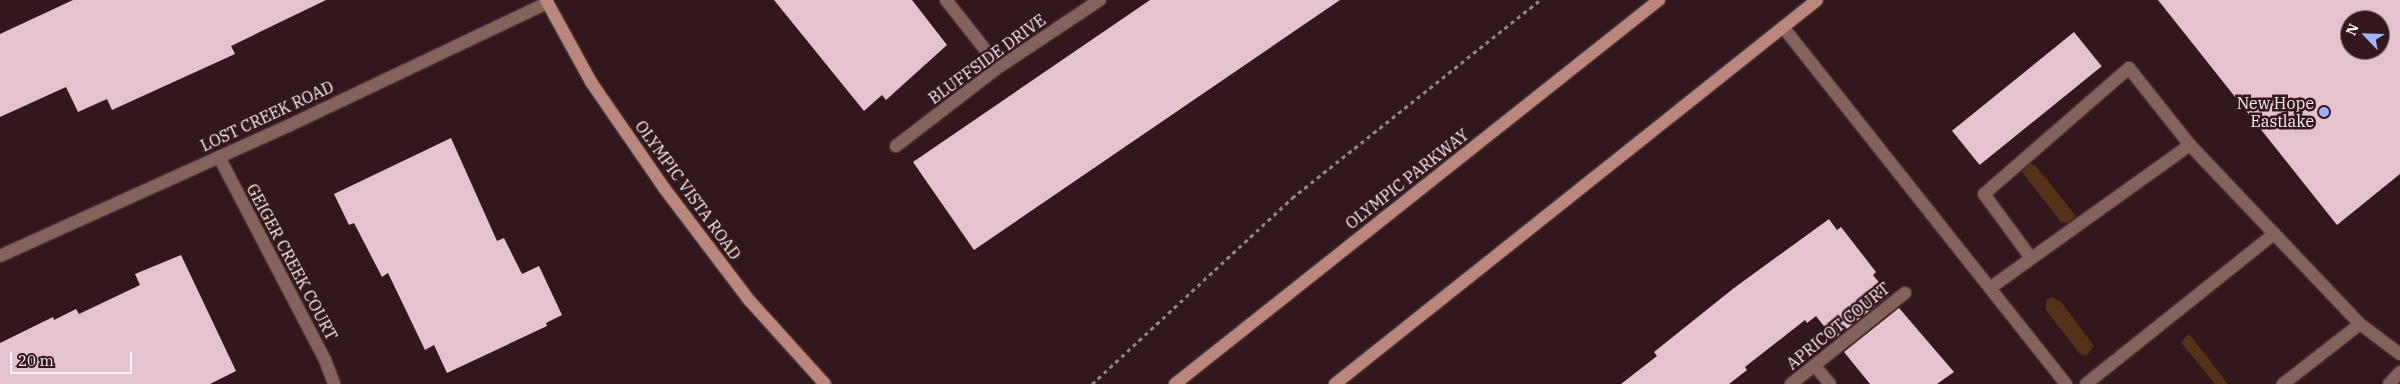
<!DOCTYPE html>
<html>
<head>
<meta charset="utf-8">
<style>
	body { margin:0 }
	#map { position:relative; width:2400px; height:384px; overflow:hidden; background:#32181c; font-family:"IBM Plex Serif",serif }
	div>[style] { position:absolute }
	.green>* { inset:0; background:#563119 }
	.building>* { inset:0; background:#e4c2cf; transform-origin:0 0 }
	.path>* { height:3px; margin-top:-1.5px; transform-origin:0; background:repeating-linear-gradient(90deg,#968385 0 4px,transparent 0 8px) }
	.roads { filter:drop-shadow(1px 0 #4e363a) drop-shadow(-1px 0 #4e363a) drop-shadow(0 1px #4e363a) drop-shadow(0 -1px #4e363a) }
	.lane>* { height:12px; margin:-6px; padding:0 6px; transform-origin:6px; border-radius:6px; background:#83635c }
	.street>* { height:12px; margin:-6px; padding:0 6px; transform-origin:6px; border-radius:6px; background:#83635c }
	.secondary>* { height:12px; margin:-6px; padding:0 6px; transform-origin:6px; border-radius:6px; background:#bb877d }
	.dots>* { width:14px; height:14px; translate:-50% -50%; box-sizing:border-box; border:2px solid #32181c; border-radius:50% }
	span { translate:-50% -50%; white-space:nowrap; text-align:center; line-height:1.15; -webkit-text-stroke:5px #32181c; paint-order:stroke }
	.street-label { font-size:16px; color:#fdf1f2 }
	.poi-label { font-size:16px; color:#fdf1f2 }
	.right { translate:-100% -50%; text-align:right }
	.north { position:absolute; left:2340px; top:10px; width:50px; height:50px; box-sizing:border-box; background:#32181c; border:1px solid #836f72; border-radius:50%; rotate:294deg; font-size:14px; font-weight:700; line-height:20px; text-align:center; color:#fdf1f2 }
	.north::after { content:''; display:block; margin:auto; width:18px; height:22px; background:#a1b3fd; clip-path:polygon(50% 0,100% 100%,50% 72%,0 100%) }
	.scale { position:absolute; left:10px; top:352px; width:122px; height:22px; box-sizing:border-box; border:2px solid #fdf1f2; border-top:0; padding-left:6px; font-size:15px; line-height:18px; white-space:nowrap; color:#fdf1f2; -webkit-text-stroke:4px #32181c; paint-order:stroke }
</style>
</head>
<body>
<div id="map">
	<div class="green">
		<i style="clip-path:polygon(2030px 164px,2035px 165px,2076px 216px,2067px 223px,2061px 222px,2022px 172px)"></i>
		<i style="clip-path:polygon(2052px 297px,2061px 302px,2094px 346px,2086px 356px,2080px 354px,2046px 310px,2046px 300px)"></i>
		<i style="clip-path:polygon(2189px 334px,2228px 384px,2215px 384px,2181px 342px)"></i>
	</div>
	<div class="building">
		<i style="clip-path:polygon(73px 0,326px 0,231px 46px,235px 54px,112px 110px,107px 99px,78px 112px,66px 87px,0 117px,0 34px)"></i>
		<i style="clip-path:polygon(774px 0,912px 0,947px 45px,886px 100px,882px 95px,864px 111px)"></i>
		<i style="clip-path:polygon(1150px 0,1340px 0,974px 250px,913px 162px)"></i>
		<i style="clip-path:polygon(evenodd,2158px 0,2400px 0,2400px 174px,2337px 225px,2158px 0,2350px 20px,2380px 20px,2380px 50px,2350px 50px,2350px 20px)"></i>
		<i style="left:2074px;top:32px;width:44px;height:157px;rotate:51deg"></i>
		<i style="clip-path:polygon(451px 138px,497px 241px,504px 238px,522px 274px,539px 266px,562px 315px,546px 323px,547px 326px,447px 373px,434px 345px,425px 350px,388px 273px,382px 277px,354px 223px,349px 225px,334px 194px)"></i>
		<i style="clip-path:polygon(1829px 219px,1837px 230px,1841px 227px,1876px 272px,1873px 275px,1889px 295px,1834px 339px,1816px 316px,1807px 323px,1805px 320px,1745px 367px,1747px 370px,1729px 384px,1621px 384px,1657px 356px,1654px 352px,1734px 288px)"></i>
		<i style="clip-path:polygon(181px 255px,236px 371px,210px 384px,0 384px,0 343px,53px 317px,54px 320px,76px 309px,79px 314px,140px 285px,135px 274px)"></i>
		<i style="clip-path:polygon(1899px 308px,1954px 372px,1937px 384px,1870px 384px,1844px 352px)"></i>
	</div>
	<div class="path">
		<i style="left:1092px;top:384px;width:273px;rotate:-42.9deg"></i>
		<i style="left:1292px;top:198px;width:317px;rotate:-38.6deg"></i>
	</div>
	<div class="roads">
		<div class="lane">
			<i style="left:2190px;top:145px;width:247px;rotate:46.5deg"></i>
			<i style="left:2360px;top:324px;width:98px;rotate:142.1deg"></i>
			<i style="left:1990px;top:288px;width:246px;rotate:-35.6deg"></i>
			<i style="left:2190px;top:145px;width:98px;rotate:-128.4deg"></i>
			<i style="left:2129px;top:68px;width:192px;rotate:139deg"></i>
			<i style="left:1984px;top:194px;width:79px;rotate:53.7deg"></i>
			<i style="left:2360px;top:324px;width:50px;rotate:36.9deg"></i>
			<i style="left:2086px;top:384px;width:241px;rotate:-38.6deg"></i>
		</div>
		<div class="street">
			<i style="left:946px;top:0;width:85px;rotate:51.7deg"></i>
			<i style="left:1783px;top:27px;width:456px;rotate:51.6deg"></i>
			<i style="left:896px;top:146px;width:130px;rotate:-37.5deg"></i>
			<i style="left:999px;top:67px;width:121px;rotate:-33.6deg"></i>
			<i style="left:219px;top:157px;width:229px;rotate:62.4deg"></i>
			<i style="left:325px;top:360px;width:26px;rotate:69deg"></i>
			<i style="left:0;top:256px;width:316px;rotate:-24.3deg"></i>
			<i style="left:288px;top:126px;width:287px;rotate:-25.4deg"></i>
			<i style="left:1815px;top:366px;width:23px;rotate:50deg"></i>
			<i style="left:1791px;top:384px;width:146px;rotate:-38.6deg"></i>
			<i style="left:2389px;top:384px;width:16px;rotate:-47deg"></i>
		</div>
		<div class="secondary">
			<i style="left:546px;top:0;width:94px;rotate:61.2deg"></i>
			<i style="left:591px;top:82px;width:129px;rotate:55.4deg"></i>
			<i style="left:664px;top:188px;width:141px;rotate:52.8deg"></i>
			<i style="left:749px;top:300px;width:113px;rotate:47.9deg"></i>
			<i style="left:1175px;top:384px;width:618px;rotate:-38.43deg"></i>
			<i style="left:1335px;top:384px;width:616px;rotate:-38.54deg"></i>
		</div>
	</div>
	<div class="dots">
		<i style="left:2324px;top:112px;background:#a1b3fd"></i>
	</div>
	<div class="street-label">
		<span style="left:987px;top:59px;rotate:-36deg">BLUFFSIDE DRIVE</span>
		<span style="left:267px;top:116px;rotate:-25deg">LOST CREEK ROAD</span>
		<span style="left:1407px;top:179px;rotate:-38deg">OLYMPIC PARKWAY</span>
		<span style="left:688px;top:190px;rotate:54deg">OLYMPIC VISTA ROAD</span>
		<span style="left:292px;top:262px;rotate:62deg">GEIGER CREEK COURT</span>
		<span style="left:1838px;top:326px;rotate:-39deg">APRICOT COURT</span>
	</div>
	<div class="poi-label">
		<span class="right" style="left:2314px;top:112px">New Hope<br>Eastlake</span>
	</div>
	<div class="north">N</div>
	<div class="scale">20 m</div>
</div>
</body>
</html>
